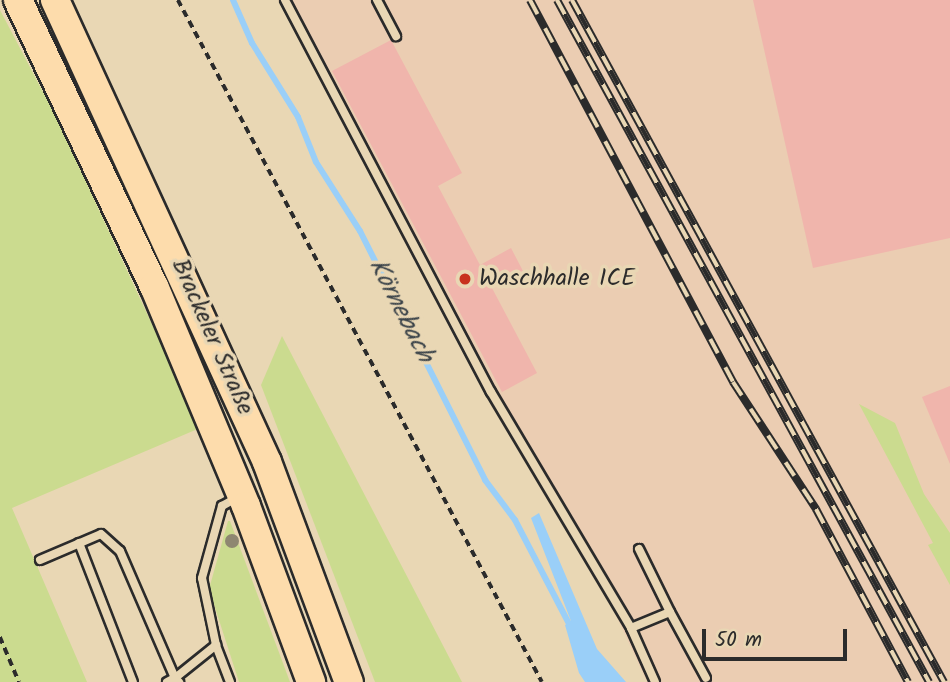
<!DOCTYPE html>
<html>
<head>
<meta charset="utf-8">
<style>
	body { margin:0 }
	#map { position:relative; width:950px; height:682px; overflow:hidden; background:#e9d7b4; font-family:Kalam,sans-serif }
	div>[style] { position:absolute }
	.built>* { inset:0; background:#ebcdb2 }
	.green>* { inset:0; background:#cbdb8f }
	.water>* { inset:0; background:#9acff8 }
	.stream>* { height:6px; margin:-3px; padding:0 3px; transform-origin:3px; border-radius:3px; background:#9acff8 }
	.building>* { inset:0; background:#f0b5ac }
	.path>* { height:3.5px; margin-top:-1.75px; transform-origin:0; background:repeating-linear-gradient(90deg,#2b2b2b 0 7px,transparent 0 12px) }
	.roads { filter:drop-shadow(2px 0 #2b2b2b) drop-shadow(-2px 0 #2b2b2b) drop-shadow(0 2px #2b2b2b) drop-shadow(0 -2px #2b2b2b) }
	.lane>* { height:8px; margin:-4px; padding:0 4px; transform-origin:4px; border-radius:4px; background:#e9d7b4 }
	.highway>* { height:28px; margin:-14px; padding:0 14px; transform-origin:14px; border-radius:14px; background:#fddcac }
	.rail>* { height:8px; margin-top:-4px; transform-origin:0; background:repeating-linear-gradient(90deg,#e9d7b4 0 16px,#2b2b2b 0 32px); box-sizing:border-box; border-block:2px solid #2b2b2b }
	.trees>* { width:14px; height:14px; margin:-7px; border-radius:50%; background:#8e8771 }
	.dots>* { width:19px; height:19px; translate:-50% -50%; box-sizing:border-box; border:4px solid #e9d7b4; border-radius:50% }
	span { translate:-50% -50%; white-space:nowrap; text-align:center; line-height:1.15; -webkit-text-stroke:7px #e9d7b4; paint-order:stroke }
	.poi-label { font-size:24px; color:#2b2b2b }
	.left { translate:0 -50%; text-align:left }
	.street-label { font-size:24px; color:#2b2b2b }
	.water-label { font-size:26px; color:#3c444a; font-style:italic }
	.scale { position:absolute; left:702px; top:629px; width:145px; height:32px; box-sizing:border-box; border:4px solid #2b2b2b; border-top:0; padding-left:9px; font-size:21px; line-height:24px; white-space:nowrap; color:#2b2b2b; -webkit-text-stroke:5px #e9d7b4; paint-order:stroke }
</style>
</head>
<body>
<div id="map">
	<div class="built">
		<i style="clip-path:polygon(278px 0,950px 0,950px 682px,647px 682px,613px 609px,494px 409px)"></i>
	</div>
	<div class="green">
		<i style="clip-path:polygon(0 10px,55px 115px,200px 428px,12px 508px,87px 682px,0 682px)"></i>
		<i style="clip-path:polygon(282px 336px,462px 682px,375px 682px,261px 385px)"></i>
		<i style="clip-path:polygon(859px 404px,895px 423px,924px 494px,950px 533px,950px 585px,928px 545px,933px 543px)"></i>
		<i style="clip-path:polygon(228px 521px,230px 521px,290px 682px,239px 682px,209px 589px)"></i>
	</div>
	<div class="water">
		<i style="clip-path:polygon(539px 513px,597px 649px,626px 682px,585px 682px,579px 673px,565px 625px,571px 621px,531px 518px)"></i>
	</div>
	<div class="stream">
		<i style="left:233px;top:0;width:47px;rotate:66.2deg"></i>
		<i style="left:252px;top:43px;width:87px;rotate:58.1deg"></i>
		<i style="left:298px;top:117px;width:48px;rotate:68.2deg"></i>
		<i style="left:316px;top:162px;width:82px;rotate:57.5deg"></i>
		<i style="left:360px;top:231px;width:279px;rotate:63.3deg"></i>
		<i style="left:485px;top:480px;width:50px;rotate:53.1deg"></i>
		<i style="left:515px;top:520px;width:115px;rotate:62.5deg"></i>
	</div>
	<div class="building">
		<i style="clip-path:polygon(753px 0,950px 0,950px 238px,813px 268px)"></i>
		<i style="clip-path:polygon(391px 40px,462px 173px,438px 186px,480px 265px,511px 248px,523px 271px,492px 288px,537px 373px,502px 392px,332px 71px)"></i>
		<i style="clip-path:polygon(950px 386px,950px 464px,922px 397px)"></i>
	</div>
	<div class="path">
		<i style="left:178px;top:0;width:773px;rotate:61.91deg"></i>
		<i style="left:0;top:637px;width:49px;rotate:67.1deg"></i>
	</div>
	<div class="roads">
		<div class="lane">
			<i style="left:285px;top:0;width:443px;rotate:62.3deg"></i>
			<i style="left:491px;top:392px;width:274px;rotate:59.3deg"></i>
			<i style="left:631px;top:628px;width:59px;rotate:66deg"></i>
			<i style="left:377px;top:0;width:41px;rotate:62.2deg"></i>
			<i style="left:79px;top:543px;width:149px;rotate:68.8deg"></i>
			<i style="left:639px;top:549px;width:70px;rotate:63.8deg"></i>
			<i style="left:40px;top:560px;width:66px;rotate:-23.1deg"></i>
			<i style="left:101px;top:534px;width:25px;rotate:42deg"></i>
			<i style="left:120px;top:551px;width:138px;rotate:66.6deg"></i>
			<i style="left:175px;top:678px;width:53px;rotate:-38.8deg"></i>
			<i style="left:631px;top:628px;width:42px;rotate:-22.3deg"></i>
			<i style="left:670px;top:612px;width:75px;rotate:61.4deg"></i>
			<i style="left:167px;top:682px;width:9px;rotate:-27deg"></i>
			<i style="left:175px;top:678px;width:6px;rotate:45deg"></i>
			<i style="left:230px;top:682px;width:40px;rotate:-111deg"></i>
			<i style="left:216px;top:645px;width:68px;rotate:-101.8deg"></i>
			<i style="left:202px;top:578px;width:75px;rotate:-74.5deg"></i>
			<i style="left:222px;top:506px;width:18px;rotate:-29deg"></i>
		</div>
		<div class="highway">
			<i style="left:18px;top:0;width:317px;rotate:64.6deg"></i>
			<i style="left:154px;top:286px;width:238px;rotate:67.3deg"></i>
			<i style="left:246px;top:506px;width:188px;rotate:69.7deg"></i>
			<i style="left:55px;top:0;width:508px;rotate:65.35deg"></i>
			<i style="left:267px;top:462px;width:235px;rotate:69.6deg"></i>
		</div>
	</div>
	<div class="rail">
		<i style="left:530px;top:0;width:433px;rotate:62deg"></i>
		<i style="left:733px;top:382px;width:152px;rotate:56.8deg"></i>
		<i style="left:816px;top:509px;width:196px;rotate:62deg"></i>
		<i style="left:557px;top:0;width:777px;rotate:61.39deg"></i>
		<i style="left:572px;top:0;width:777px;rotate:61.39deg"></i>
	</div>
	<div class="trees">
		<i style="left:232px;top:541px"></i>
	</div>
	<div class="dots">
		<i style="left:465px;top:279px;background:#c8321e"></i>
	</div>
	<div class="poi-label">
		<span class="left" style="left:479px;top:279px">Waschhalle ICE</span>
	</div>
	<div class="street-label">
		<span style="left:212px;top:337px;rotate:66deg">Brackeler Straße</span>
	</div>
	<div class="water-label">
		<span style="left:400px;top:311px;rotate:63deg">Körnebach</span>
	</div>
	<div class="scale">50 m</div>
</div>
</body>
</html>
